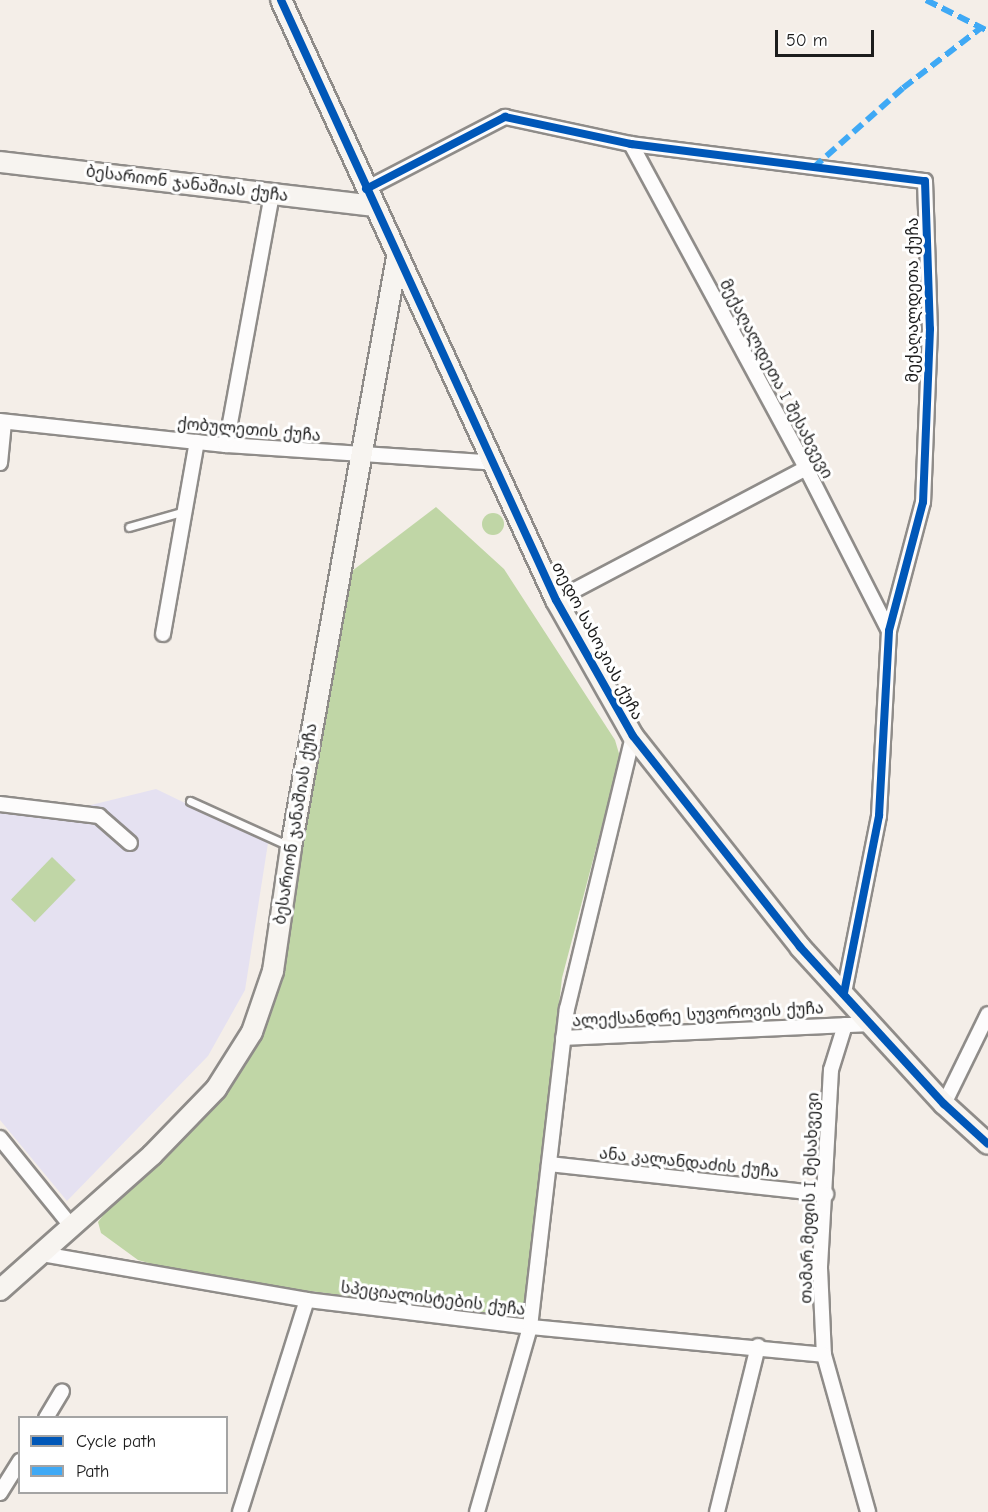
<!DOCTYPE html>
<html>
<head>
<meta charset="utf-8">
<style>
	body { margin:0 }
	#map { position:relative; width:988px; height:1512px; overflow:hidden; background:#f4eee8; font-family:"Comic Neue","Noto Sans Georgian",sans-serif }
	div>[style] { position:absolute }
	.built>* { inset:0; background:#e5e1f1 }
	.green>* { inset:0; background:#c0d6a6; transform-origin:0 0 }
	.round { border-radius:50% }
	.roads { filter:drop-shadow(2px 0 #8f8c89) drop-shadow(-2px 0 #8f8c89) drop-shadow(0 2px #8f8c89) drop-shadow(0 -2px #8f8c89) }
	.lane>* { height:7px; margin:-3.5px; padding:0 3.5px; transform-origin:3.5px; border-radius:3.5px; background:#fdfcfc }
	.street>* { height:14px; margin:-7px; padding:0 7px; transform-origin:7px; border-radius:7px; background:#fdfcfc }
	.secondary>* { height:20px; margin:-10px; padding:0 10px; transform-origin:10px; border-radius:10px; background:#f7f4f0 }
	.quiet>* { height:6px; margin-top:-3px; transform-origin:0; background:repeating-linear-gradient(90deg,#3fa9f5 0 12px,transparent 0 18px) }
	.cycleway>* { height:8px; margin:-4px; padding:0 4px; transform-origin:4px; border-radius:4px; background:#0057b8 }
	span { translate:-50% -50%; white-space:nowrap; text-align:center; line-height:1.15; -webkit-text-stroke:6px #fff; paint-order:stroke }
	.street-label { font-size:16px; color:#1c1c1c }
	.legend { position:absolute; left:18px; top:1416px; width:210px; height:78px; box-sizing:border-box; background:#fff; border:2px solid #a4a4a4; margin:0; padding:8px 10px; list-style:none; font-size:18px; color:#1c1c1c }
	.legend li { display:flex; align-items:center; gap:12px; height:30px }
	.legend b { width:30px; border:2px solid #a4a4a4 }
	.scale { position:absolute; left:775px; top:30px; width:99px; height:27px; box-sizing:border-box; border:3px solid #1c1c1c; border-top:0; padding-left:8px; font-size:18px; line-height:21px; white-space:nowrap; color:#1c1c1c; -webkit-text-stroke:4px #fff; paint-order:stroke }
</style>
</head>
<body>
<div id="map">
	<div class="built">
		<i style="clip-path:polygon(156px 789px,268px 843px,245px 990px,208px 1056px,67px 1201px,0 1120px,0 797px,83px 807px)"></i>
	</div>
	<div class="green">
		<i style="clip-path:polygon(436px 507px,504px 569px,615px 740px,620px 757px,562px 978px,524px 1313px,518px 1318px,195px 1276px,138px 1260px,101px 1233px,98px 1222px,117px 1197px,196px 1122px,246px 1065px,281px 984px,346px 583px,352px 571px)"></i>
		<i class="round" style="left:482px;top:513px;width:22px;height:22px"></i>
		<i style="left:52px;top:857px;width:33px;height:59px;rotate:44deg"></i>
	</div>
	<div class="roads">
		<div class="lane">
			<i style="left:129px;top:527px;width:58px;rotate:-15.9deg"></i>
			<i style="left:190px;top:801px;width:109px;rotate:24.4deg"></i>
		</div>
		<div class="street">
			<i style="left:631px;top:144px;width:368px;rotate:61.6deg"></i>
			<i style="left:806px;top:468px;width:183px;rotate:63deg"></i>
			<i style="left:366px;top:189px;width:157px;rotate:-27.4deg"></i>
			<i style="left:505px;top:117px;width:129px;rotate:12.1deg"></i>
			<i style="left:631px;top:144px;width:296px;rotate:7.2deg"></i>
			<i style="left:925px;top:181px;width:148px;rotate:88.1deg"></i>
			<i style="left:930px;top:329px;width:173px;rotate:92.3deg"></i>
			<i style="left:923px;top:502px;width:133px;rotate:104.8deg"></i>
			<i style="left:889px;top:631px;width:185px;rotate:93.1deg"></i>
			<i style="left:879px;top:816px;width:180px;rotate:101.2deg"></i>
			<i style="left:0;top:421px;width:227px;rotate:6.1deg"></i>
			<i style="left:226px;top:445px;width:270px;rotate:3.8deg"></i>
			<i style="left:226px;top:445px;width:255px;rotate:-79.6deg"></i>
			<i style="left:0;top:463px;width:41px;rotate:-84.4deg"></i>
			<i style="left:556px;top:600px;width:283px;rotate:-27.8deg"></i>
			<i style="left:163px;top:634px;width:195px;rotate:-80deg"></i>
			<i style="left:0;top:804px;width:100px;rotate:6.9deg"></i>
			<i style="left:99px;top:816px;width:41px;rotate:41.1deg"></i>
			<i style="left:845px;top:1025px;width:47px;rotate:107.3deg"></i>
			<i style="left:831px;top:1070px;width:198px;rotate:93.2deg"></i>
			<i style="left:820px;top:1268px;width:87px;rotate:87.4deg"></i>
			<i style="left:824px;top:1355px;width:163px;rotate:74.3deg"></i>
			<i style="left:563px;top:1038px;width:307px;rotate:-2.6deg"></i>
			<i style="left:944px;top:1104px;width:100px;rotate:-63.9deg"></i>
			<i style="left:0;top:1138px;width:114px;rotate:51deg"></i>
			<i style="left:549px;top:1164px;width:279px;rotate:6.2deg"></i>
			<i style="left:42px;top:1254px;width:269px;rotate:9.8deg"></i>
			<i style="left:307px;top:1300px;width:225px;rotate:6.9deg"></i>
			<i style="left:530px;top:1327px;width:295px;rotate:5.4deg"></i>
			<i style="left:46px;top:1418px;width:31px;rotate:-59deg"></i>
			<i style="left:0;top:1493px;width:38px;rotate:-58deg"></i>
			<i style="left:240px;top:1512px;width:222px;rotate:-72.5deg"></i>
			<i style="left:477px;top:1512px;width:192px;rotate:-74deg"></i>
			<i style="left:530px;top:1327px;width:320px;rotate:-83.4deg"></i>
			<i style="left:567px;top:1009px;width:281px;rotate:-76.4deg"></i>
			<i style="left:717px;top:1512px;width:171px;rotate:-76.1deg"></i>
		</div>
		<div class="secondary">
			<i style="left:281px;top:0;width:660px;rotate:65.38deg"></i>
			<i style="left:556px;top:600px;width:156px;rotate:60.5deg"></i>
			<i style="left:633px;top:736px;width:269px;rotate:51.6deg"></i>
			<i style="left:800px;top:947px;width:213px;rotate:47.5deg"></i>
			<i style="left:944px;top:1104px;width:59px;rotate:42.3deg"></i>
			<i style="left:0;top:162px;width:376px;rotate:6.7deg"></i>
			<i style="left:0;top:1290px;width:203px;rotate:-41.6deg"></i>
			<i style="left:152px;top:1155px;width:92px;rotate:-45.9deg"></i>
			<i style="left:216px;top:1089px;width:67px;rotate:-57.7deg"></i>
			<i style="left:252px;top:1032px;width:65px;rotate:-71deg"></i>
			<i style="left:273px;top:971px;width:125px;rotate:-81.7deg"></i>
			<i style="left:291px;top:847px;width:599px;rotate:-79.81deg"></i>
		</div>
	</div>
	<div class="quiet">
		<i style="left:926px;top:0;width:69px;rotate:26.6deg"></i>
		<i style="left:813px;top:168px;width:120px;rotate:-41.6deg"></i>
		<i style="left:903px;top:88px;width:100px;rotate:-37.7deg"></i>
	</div>
	<div class="cycleway">
		<i style="left:281px;top:0;width:660px;rotate:65.38deg"></i>
		<i style="left:556px;top:600px;width:156px;rotate:60.5deg"></i>
		<i style="left:633px;top:736px;width:269px;rotate:51.6deg"></i>
		<i style="left:800px;top:947px;width:213px;rotate:47.5deg"></i>
		<i style="left:944px;top:1104px;width:59px;rotate:42.3deg"></i>
		<i style="left:366px;top:189px;width:157px;rotate:-27.4deg"></i>
		<i style="left:505px;top:117px;width:129px;rotate:12.1deg"></i>
		<i style="left:631px;top:144px;width:296px;rotate:7.2deg"></i>
		<i style="left:925px;top:181px;width:148px;rotate:88.1deg"></i>
		<i style="left:930px;top:329px;width:173px;rotate:92.3deg"></i>
		<i style="left:923px;top:502px;width:133px;rotate:104.8deg"></i>
		<i style="left:889px;top:631px;width:185px;rotate:93.1deg"></i>
		<i style="left:879px;top:816px;width:180px;rotate:101.2deg"></i>
	</div>
	<div class="street-label">
		<span style="left:187px;top:184px;rotate:7deg">ბესარიონ ჯანაშიას ქუჩა</span>
		<span style="left:913px;top:300px;rotate:-90deg">მექაღალდეთა ქუჩა</span>
		<span style="left:776px;top:379px;rotate:62deg">მექაღალდეთა I შესახვევი</span>
		<span style="left:249px;top:430px;rotate:5deg">ქობულეთის ქუჩა</span>
		<span style="left:597px;top:641px;rotate:62deg">თედო სახოკიას ქუჩა</span>
		<span style="left:296px;top:824px;rotate:-81deg">ბესარიონ ჯანაშიას ქუჩა</span>
		<span style="left:698px;top:1015px;rotate:-3deg">ალექსანდრე სუვოროვის ქუჩა</span>
		<span style="left:689px;top:1163px;rotate:6deg">ანა კალანდაძის ქუჩა</span>
		<span style="left:810px;top:1198px;rotate:-88deg">თამარ მეფის I შესახვევი</span>
		<span style="left:433px;top:1299px;rotate:7deg">სპეციალისტების ქუჩა</span>
	</div>
	<ul class="legend">
	<li><b style="height:8px;background:#0057b8"></b>Cycle path</li>
	<li><b style="height:8px;background:#3fa9f5"></b>Path</li>
	</ul>
	<div class="scale">50 m</div>
</div>
</body>
</html>
